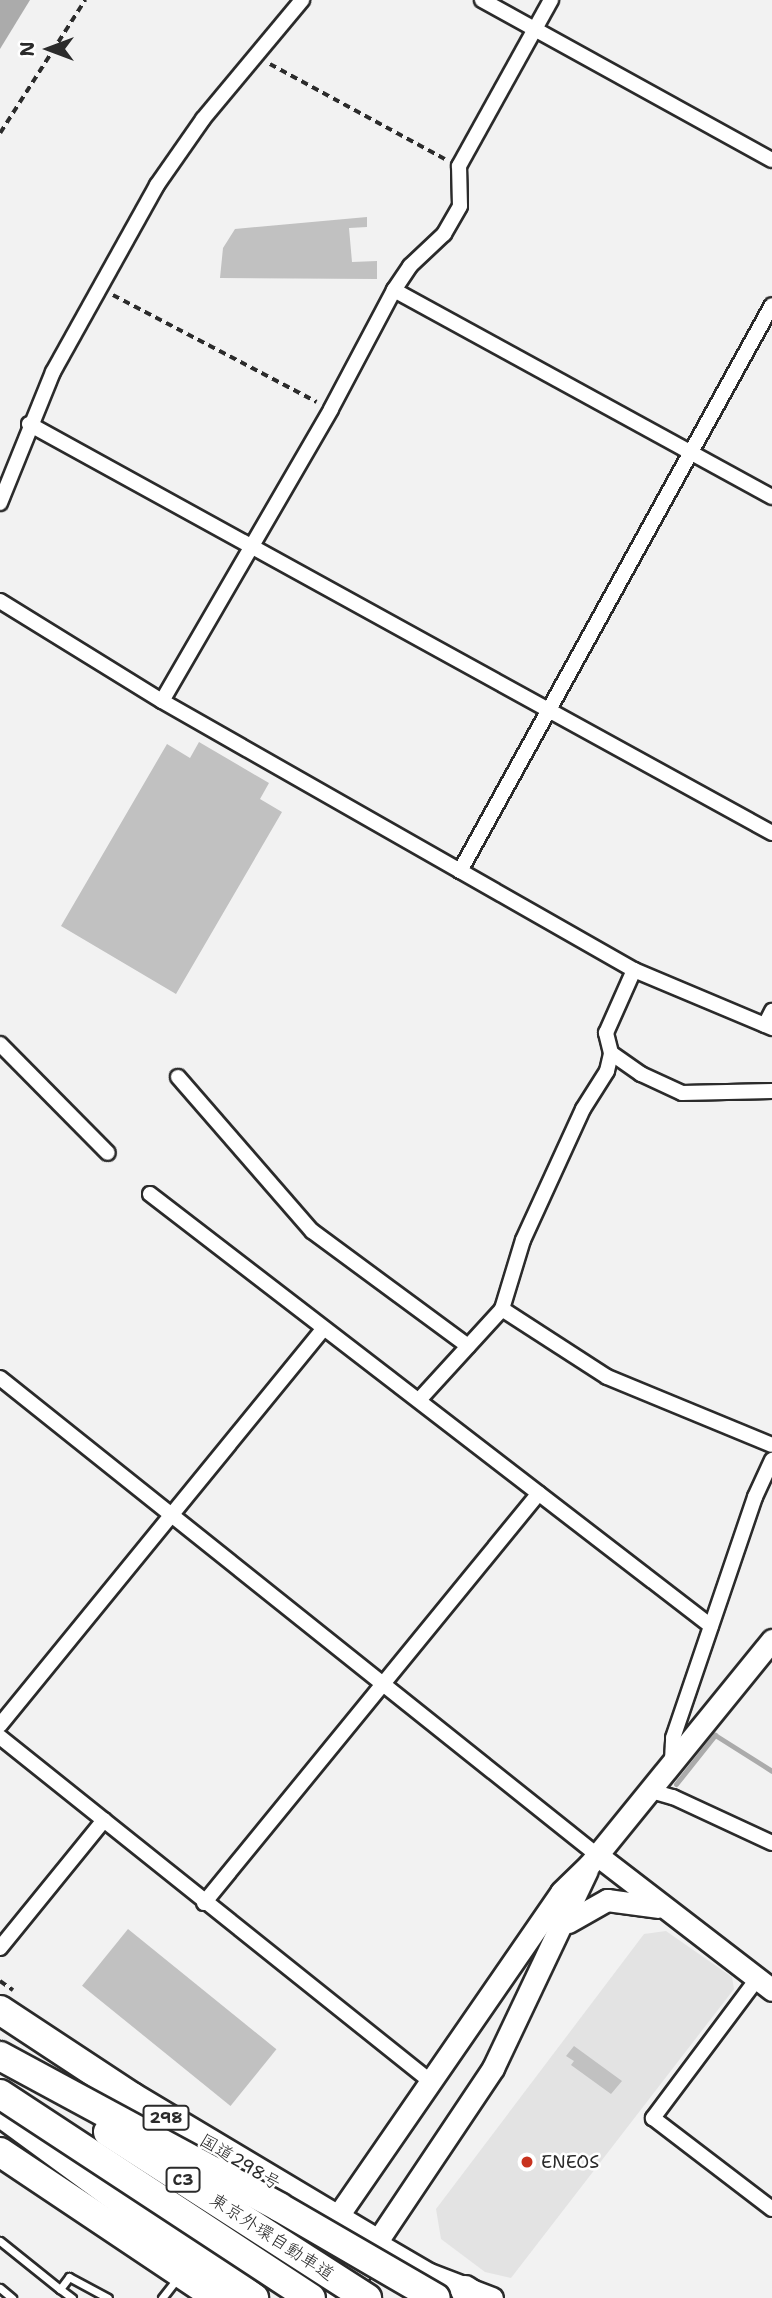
<!DOCTYPE html>
<html>
<head>
<meta charset="utf-8">
<style>
	body { margin:0 }
	#map { position:relative; width:772px; height:2298px; overflow:hidden; background:#f2f2f2; font-family:"Shantell Sans","Klee One",sans-serif }
	div>[style] { position:absolute }
	.built>* { inset:0; background:#e3e3e3 }
	.water>* { inset:0; background:#ababab }
	.stream>* { height:5px; margin:-2.5px; padding:0 2.5px; transform-origin:2.5px; border-radius:2.5px; background:#ababab }
	.building>* { inset:0; background:#c1c1c1; transform-origin:0 0 }
	.path>* { height:3.5px; margin-top:-1.75px; transform-origin:0; background:repeating-linear-gradient(90deg,#2b2b2b 0 7px,transparent 0 12px) }
	.roads { filter:drop-shadow(2px 0 #2b2b2b) drop-shadow(-2px 0 #2b2b2b) drop-shadow(0 2px #2b2b2b) drop-shadow(0 -2px #2b2b2b) }
	.lane>* { height:7px; margin:-3.5px; padding:0 3.5px; transform-origin:3.5px; border-radius:3.5px; background:#fff }
	.street>* { height:14px; margin:-7px; padding:0 7px; transform-origin:7px; border-radius:7px; background:#fff }
	.secondary>* { height:21px; margin:-10.5px; padding:0 10.5px; transform-origin:10.5px; border-radius:10.5px; background:#fff }
	.highway>* { height:28px; margin:-14px; padding:0 14px; transform-origin:14px; border-radius:14px; background:#fff }
	.bridges { filter:drop-shadow(2px 0 #2b2b2b) drop-shadow(-2px 0 #2b2b2b) drop-shadow(0 2px #2b2b2b) drop-shadow(0 -2px #2b2b2b) }
	.highway-bridge>* { height:28px; margin:-14px; padding:0 14px; transform-origin:14px; border-radius:14px; background:#fff }
	.dots>* { width:19px; height:19px; translate:-50% -50%; box-sizing:border-box; border:4px solid #fff; border-radius:50% }
	span { translate:-50% -50%; white-space:nowrap; text-align:center; line-height:1.15; -webkit-text-stroke:5px #fff; paint-order:stroke }
	.shield-label span { padding:2px 5px; background:#fff; border:2px solid; border-radius:5px; -webkit-text-stroke-width:0 }
	.shield-label { font-size:16px; color:#2b2b2b; font-weight:700 }
	.street-label { font-size:18px; color:#2b2b2b }
	.poi-label { font-size:18px; color:#2b2b2b }
	.left { translate:0 -50%; text-align:left }
	.north { position:absolute; left:14px; top:14px; width:70px; height:70px; -webkit-text-stroke:5px #fff; paint-order:stroke; rotate:270deg; font-size:19px; font-weight:700; line-height:28px; text-align:center; color:#2b2b2b }
	.north::after { content:''; display:block; margin:auto; width:24px; height:32px; background:#2b2b2b; clip-path:polygon(50% 0,100% 100%,50% 72%,0 100%) }
</style>
</head>
<body>
<div id="map">
	<div class="built">
		<i style="clip-path:polygon(666px 1931px,732px 1977px,734px 1989px,511px 2278px,485px 2272px,441px 2239px,436px 2209px,644px 1934px)"></i>
	</div>
	<div class="water">
		<i style="clip-path:polygon(0 0,30px 0,0 49px)"></i>
	</div>
	<div class="stream">
		<i style="left:676px;top:1784px;width:63px;rotate:-51.5deg"></i>
		<i style="left:715px;top:1735px;width:67px;rotate:32.3deg"></i>
	</div>
	<div class="building">
		<i style="clip-path:polygon(367px 217px,367px 227px,349px 228px,352px 262px,377px 261px,377px 279px,220px 278px,223px 248px,235px 229px)"></i>
		<i style="clip-path:polygon(199px 742px,269px 783px,260px 799px,282px 812px,176px 994px,61px 926px,167px 744px,190px 758px)"></i>
		<i style="left:128px;top:1929px;width:191px;height:73px;rotate:39deg"></i>
		<i style="clip-path:polygon(574px 2046px,622px 2081px,611px 2094px,571px 2065px,574px 2061px,566px 2056px)"></i>
	</div>
	<div class="path">
		<i style="left:270px;top:64px;width:199px;rotate:28.5deg"></i>
		<i style="left:0;top:133px;width:158px;rotate:-57.4deg"></i>
		<i style="left:113px;top:295px;width:230px;rotate:27.7deg"></i>
		<i style="left:0;top:1981px;width:16px;rotate:35deg"></i>
	</div>
	<div class="roads">
		<div class="lane">
			<i style="left:0;top:2241px;width:77px;rotate:38.7deg"></i>
			<i style="left:60px;top:2289px;width:15px;rotate:-53deg"></i>
			<i style="left:69px;top:2277px;width:44px;rotate:28.3deg"></i>
			<i style="left:0;top:2288px;width:16px;rotate:40deg"></i>
			<i style="left:60px;top:2289px;width:15px;rotate:37deg"></i>
			<i style="left:162px;top:2298px;width:24px;rotate:-52deg"></i>
		</div>
		<div class="street">
			<i style="left:482px;top:0;width:331px;rotate:28.9deg"></i>
			<i style="left:394px;top:290px;width:431px;rotate:28.7deg"></i>
			<i style="left:29px;top:424px;width:848px;rotate:28.83deg"></i>
			<i style="left:0;top:503px;width:141px;rotate:-68deg"></i>
			<i style="left:53px;top:372px;width:214px;rotate:-60.9deg"></i>
			<i style="left:157px;top:185px;width:80px;rotate:-55.1deg"></i>
			<i style="left:203px;top:119px;width:155px;rotate:-50.2deg"></i>
			<i style="left:0;top:601px;width:190px;rotate:31.7deg"></i>
			<i style="left:162px;top:701px;width:543px;rotate:29.68deg"></i>
			<i style="left:634px;top:970px;width:150px;rotate:22.8deg"></i>
			<i style="left:162px;top:701px;width:337px;rotate:-59.9deg"></i>
			<i style="left:331px;top:409px;width:135px;rotate:-62.1deg"></i>
			<i style="left:394px;top:290px;width:29px;rotate:-56deg"></i>
			<i style="left:410px;top:266px;width:47px;rotate:-43.3deg"></i>
			<i style="left:444px;top:234px;width:32px;rotate:-60deg"></i>
			<i style="left:460px;top:206px;width:40px;rotate:-91.4deg"></i>
			<i style="left:459px;top:166px;width:190px;rotate:-61deg"></i>
			<i style="left:460px;top:871px;width:646px;rotate:-61.13deg"></i>
			<i style="left:765px;top:1025px;width:16px;rotate:-63deg"></i>
			<i style="left:0;top:1044px;width:153px;rotate:45.3deg"></i>
			<i style="left:611px;top:1053px;width:37px;rotate:35deg"></i>
			<i style="left:641px;top:1074px;width:45px;rotate:24.9deg"></i>
			<i style="left:682px;top:1093px;width:90px;rotate:-1.3deg"></i>
			<i style="left:178px;top:1077px;width:204px;rotate:49deg"></i>
			<i style="left:312px;top:1231px;width:194px;rotate:36.4deg"></i>
			<i style="left:150px;top:1194px;width:708px;rotate:37.6deg"></i>
			<i style="left:502px;top:1309px;width:125px;rotate:32.9deg"></i>
			<i style="left:607px;top:1377px;width:178px;rotate:22.4deg"></i>
			<i style="left:0;top:1378px;width:764px;rotate:38.62deg"></i>
			<i style="left:419px;top:1400px;width:123px;rotate:-47.6deg"></i>
			<i style="left:502px;top:1309px;width:72px;rotate:-73.1deg"></i>
			<i style="left:523px;top:1240px;width:144px;rotate:-65.4deg"></i>
			<i style="left:583px;top:1109px;width:45px;rotate:-57.7deg"></i>
			<i style="left:607px;top:1071px;width:18px;rotate:-77deg"></i>
			<i style="left:611px;top:1053px;width:21px;rotate:-104deg"></i>
			<i style="left:606px;top:1033px;width:69px;rotate:-66deg"></i>
			<i style="left:0;top:1725px;width:512px;rotate:-50.78deg"></i>
			<i style="left:0;top:1737px;width:551px;rotate:38.66deg"></i>
			<i style="left:672px;top:1760px;width:22px;rotate:-87deg"></i>
			<i style="left:673px;top:1738px;width:255px;rotate:-71.2deg"></i>
			<i style="left:755px;top:1497px;width:41px;rotate:-65.3deg"></i>
			<i style="left:648px;top:1790px;width:26px;rotate:16deg"></i>
			<i style="left:673px;top:1797px;width:109px;rotate:24.9deg"></i>
			<i style="left:204px;top:1903px;width:529px;rotate:-50.75deg"></i>
			<i style="left:0;top:1948px;width:165px;rotate:-50.9deg"></i>
			<i style="left:757px;top:1979px;width:174px;rotate:126.8deg"></i>
			<i style="left:653px;top:2118px;width:150px;rotate:37.4deg"></i>
		</div>
		<div class="secondary">
			<i style="left:597px;top:1855px;width:221px;rotate:37.6deg"></i>
			<i style="left:568px;top:1922px;width:45px;rotate:-29.4deg"></i>
			<i style="left:607px;top:1900px;width:51px;rotate:7.8deg"></i>
			<i style="left:335px;top:2220px;width:398px;rotate:-55.4deg"></i>
			<i style="left:561px;top:1892px;width:39px;rotate:-44deg"></i>
			<i style="left:589px;top:1865px;width:290px;rotate:-50.9deg"></i>
			<i style="left:492px;top:2298px;width:67px;rotate:-159.1deg"></i>
			<i style="left:429px;top:2274px;width:61px;rotate:-149.7deg"></i>
			<i style="left:376px;top:2243px;width:211px;rotate:-56.2deg"></i>
			<i style="left:493px;top:2068px;width:219px;rotate:-64.6deg"></i>
		</div>
		<div class="highway">
			<i style="left:0;top:2010px;width:158px;rotate:33.4deg"></i>
			<i style="left:132px;top:2097px;width:284px;rotate:30.9deg"></i>
			<i style="left:376px;top:2243px;width:66px;rotate:123.9deg"></i>
			<i style="left:0;top:2112px;width:315px;rotate:36.2deg"></i>
			<i style="left:0;top:2152px;width:262px;rotate:33.8deg"></i>
			<i style="left:243px;top:2226px;width:86px;rotate:45.5deg"></i>
			<i style="left:465px;top:2290px;width:14px;rotate:34deg"></i>
		</div>
	</div>
	<div class="bridges">
		<div class="highway-bridge">
			<i style="left:0;top:2056px;width:317px;rotate:28.4deg"></i>
			<i style="left:279px;top:2207px;width:181px;rotate:30.1deg"></i>
			<i style="left:0;top:2094px;width:372px;rotate:33.3deg"></i>
			<i style="left:108px;top:2132px;width:308px;rotate:32.7deg"></i>
		</div>
	</div>
	<div class="dots">
		<i style="left:527px;top:2162px;background:#c8321e"></i>
	</div>
	<div class="shield-label">
		<span style="left:166px;top:2118px">298</span>
		<span style="left:183px;top:2180px">C3</span>
	</div>
	<div class="street-label">
		<span style="left:240px;top:2162px;rotate:31deg">国道298号</span>
		<span style="left:272px;top:2237px;rotate:33deg">東京外環自動車道</span>
	</div>
	<div class="poi-label">
		<span class="left" style="left:541px;top:2162px">ENEOS</span>
	</div>
	<div class="north">N</div>
</div>
</body>
</html>
